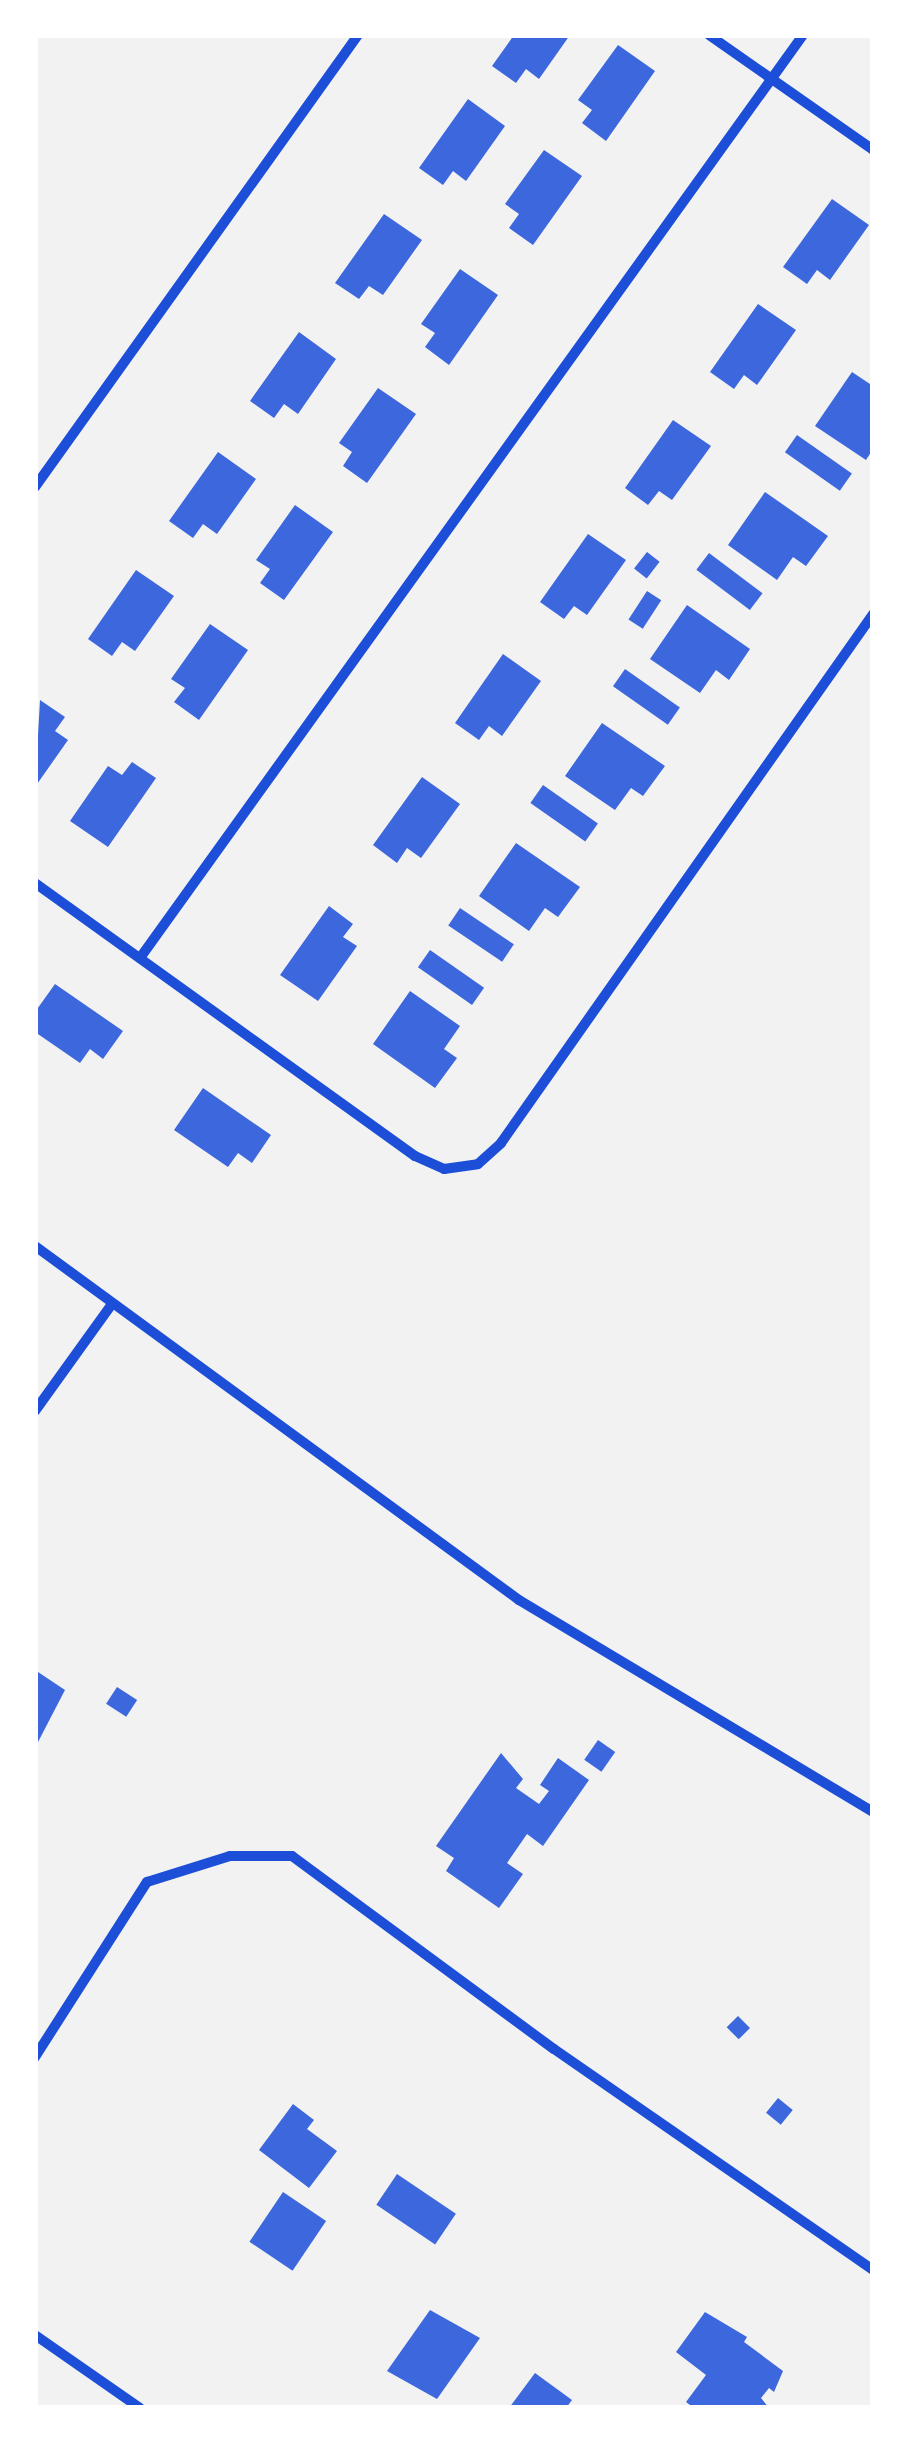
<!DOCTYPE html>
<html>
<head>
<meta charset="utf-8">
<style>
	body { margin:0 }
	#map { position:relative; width:908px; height:2443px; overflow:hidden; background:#f2f2f2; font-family:"PT Sans Narrow",sans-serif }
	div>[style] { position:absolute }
	.building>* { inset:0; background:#3d67dc; transform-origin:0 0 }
	.minor>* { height:10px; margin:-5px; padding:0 5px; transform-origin:5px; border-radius:5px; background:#1d4ed8 }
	span { translate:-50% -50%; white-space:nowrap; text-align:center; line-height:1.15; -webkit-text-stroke:10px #fff; paint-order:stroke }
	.frame { position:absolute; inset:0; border:38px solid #fff; pointer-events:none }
</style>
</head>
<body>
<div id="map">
	<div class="building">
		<i style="clip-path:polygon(514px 35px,570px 35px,539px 79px,526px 69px,516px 83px,492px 66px)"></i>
		<i style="clip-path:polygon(618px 45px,655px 71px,606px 141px,582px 123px,592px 110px,578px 100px)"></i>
		<i style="clip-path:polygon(468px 99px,505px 126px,466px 181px,453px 171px,443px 185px,419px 168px)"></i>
		<i style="clip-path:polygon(544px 150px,582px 176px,533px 245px,509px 228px,519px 214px,505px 204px)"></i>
		<i style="clip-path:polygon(832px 199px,869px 225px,830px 280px,817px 270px,807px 284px,783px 267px)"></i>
		<i style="clip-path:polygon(384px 214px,422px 240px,383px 295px,369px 286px,359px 299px,335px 283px)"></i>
		<i style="clip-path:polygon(460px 269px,498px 295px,449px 365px,425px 347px,435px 333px,421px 324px)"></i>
		<i style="clip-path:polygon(758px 304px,796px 330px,757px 385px,744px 375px,734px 389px,710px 372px)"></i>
		<i style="clip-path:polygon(299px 332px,336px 359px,298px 414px,284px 404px,274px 418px,250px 401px)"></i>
		<i style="clip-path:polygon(852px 372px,873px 386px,873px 449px,866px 460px,815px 426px)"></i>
		<i style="clip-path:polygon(378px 388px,416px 414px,367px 483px,343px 466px,352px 452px,339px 443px)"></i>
		<i style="clip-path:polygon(673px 420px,711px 446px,672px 500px,659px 491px,648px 505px,625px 488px)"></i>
		<i style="left:797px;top:435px;width:67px;height:21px;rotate:35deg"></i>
		<i style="clip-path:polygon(218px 452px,256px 479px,217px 534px,203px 524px,193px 538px,169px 521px)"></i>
		<i style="clip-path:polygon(765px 492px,828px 536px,806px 566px,793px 557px,777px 580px,728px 545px)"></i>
		<i style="clip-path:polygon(295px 505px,333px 532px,284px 600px,260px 583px,270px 569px,256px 560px)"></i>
		<i style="clip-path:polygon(588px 534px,626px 560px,587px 615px,574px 606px,564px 619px,540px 602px)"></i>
		<i style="left:647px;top:552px;width:16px;height:21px;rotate:38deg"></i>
		<i style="left:709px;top:553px;width:67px;height:21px;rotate:37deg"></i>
		<i style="clip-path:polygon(136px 570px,174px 596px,135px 651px,122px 642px,112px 656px,88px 639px)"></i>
		<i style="left:647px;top:591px;width:17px;height:34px;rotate:33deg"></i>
		<i style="clip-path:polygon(687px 605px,750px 649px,729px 680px,716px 670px,700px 693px,650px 659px)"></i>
		<i style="clip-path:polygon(210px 624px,248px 650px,199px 720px,174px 702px,185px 688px,171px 679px)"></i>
		<i style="clip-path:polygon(503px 654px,541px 681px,502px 736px,489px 726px,479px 740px,455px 723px)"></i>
		<i style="left:625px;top:669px;width:67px;height:21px;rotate:35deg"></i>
		<i style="clip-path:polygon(40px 700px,65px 717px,55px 731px,68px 740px,35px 787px)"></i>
		<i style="clip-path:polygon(602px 723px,665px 766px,643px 796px,631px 788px,615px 810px,565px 776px)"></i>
		<i style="clip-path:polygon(132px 762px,156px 778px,108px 847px,70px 821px,108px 766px,122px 775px)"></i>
		<i style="clip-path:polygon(422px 777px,460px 804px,421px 858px,407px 848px,397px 863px,373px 845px)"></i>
		<i style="left:543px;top:785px;width:67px;height:22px;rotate:35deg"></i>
		<i style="clip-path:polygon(516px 843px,580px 887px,558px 917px,545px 908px,529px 931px,479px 896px)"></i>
		<i style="clip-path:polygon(329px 906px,353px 924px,343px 937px,357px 946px,318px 1001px,280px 975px)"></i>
		<i style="left:460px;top:908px;width:65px;height:21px;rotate:34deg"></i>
		<i style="left:430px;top:950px;width:66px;height:21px;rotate:35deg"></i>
		<i style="clip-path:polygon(55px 984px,123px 1031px,103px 1059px,90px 1049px,80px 1063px,35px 1032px,35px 1012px)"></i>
		<i style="clip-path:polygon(410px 991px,460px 1026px,444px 1049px,457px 1058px,435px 1088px,373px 1044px)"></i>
		<i style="clip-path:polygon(203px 1088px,271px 1135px,252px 1163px,238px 1153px,228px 1167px,174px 1130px)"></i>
		<i style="clip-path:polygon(35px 1670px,65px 1690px,38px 1742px,35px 1740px)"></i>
		<i style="left:117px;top:1687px;width:24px;height:20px;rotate:33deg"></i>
		<i style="left:598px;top:1740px;width:21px;height:24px;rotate:35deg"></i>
		<i style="clip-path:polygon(501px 1753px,523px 1779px,516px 1788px,539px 1804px,549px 1791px,540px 1785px,558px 1758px,589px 1780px,543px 1846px,527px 1834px,507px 1863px,523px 1874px,499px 1908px,446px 1871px,454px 1858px,436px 1846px)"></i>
		<i style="left:738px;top:2016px;width:17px;height:16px;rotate:45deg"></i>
		<i style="left:778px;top:2098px;width:19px;height:19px;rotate:39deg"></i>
		<i style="clip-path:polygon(293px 2104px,314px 2120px,307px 2129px,337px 2151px,309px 2188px,259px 2150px)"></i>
		<i style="left:397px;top:2174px;width:71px;height:37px;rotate:34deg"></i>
		<i style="left:283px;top:2192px;width:52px;height:60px;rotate:34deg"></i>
		<i style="clip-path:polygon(430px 2310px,480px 2338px,437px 2399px,387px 2371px)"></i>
		<i style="clip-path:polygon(705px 2312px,747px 2337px,744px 2342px,783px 2371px,774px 2392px,769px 2388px,761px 2398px,769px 2408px,694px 2408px,686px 2402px,706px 2375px,676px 2352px)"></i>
		<i style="clip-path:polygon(535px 2373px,572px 2400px,566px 2408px,509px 2408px)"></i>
	</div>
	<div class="minor">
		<i style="left:709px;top:35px;width:200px;rotate:35deg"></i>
		<i style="left:35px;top:487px;width:556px;rotate:-54.45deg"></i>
		<i style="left:35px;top:883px;width:468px;rotate:35.7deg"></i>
		<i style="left:415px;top:1156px;width:32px;rotate:24deg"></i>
		<i style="left:444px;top:1169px;width:34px;rotate:-8deg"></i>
		<i style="left:478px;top:1164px;width:31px;rotate:-42deg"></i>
		<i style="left:501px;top:1143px;width:647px;rotate:-54.88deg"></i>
		<i style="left:140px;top:958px;width:1136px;rotate:-54.31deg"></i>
		<i style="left:35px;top:1246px;width:600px;rotate:36.18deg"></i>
		<i style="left:519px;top:1600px;width:413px;rotate:30.9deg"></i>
		<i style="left:35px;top:1411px;width:132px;rotate:-54.3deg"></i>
		<i style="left:35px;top:2057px;width:208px;rotate:-57.4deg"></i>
		<i style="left:147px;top:1882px;width:87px;rotate:-17.4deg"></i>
		<i style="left:230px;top:1856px;width:62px"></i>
		<i style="left:292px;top:1856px;width:325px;rotate:36.4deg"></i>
		<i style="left:554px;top:2049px;width:388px;rotate:34.7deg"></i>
		<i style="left:35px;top:2335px;width:128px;rotate:34.8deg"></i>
	</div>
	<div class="frame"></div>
</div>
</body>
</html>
